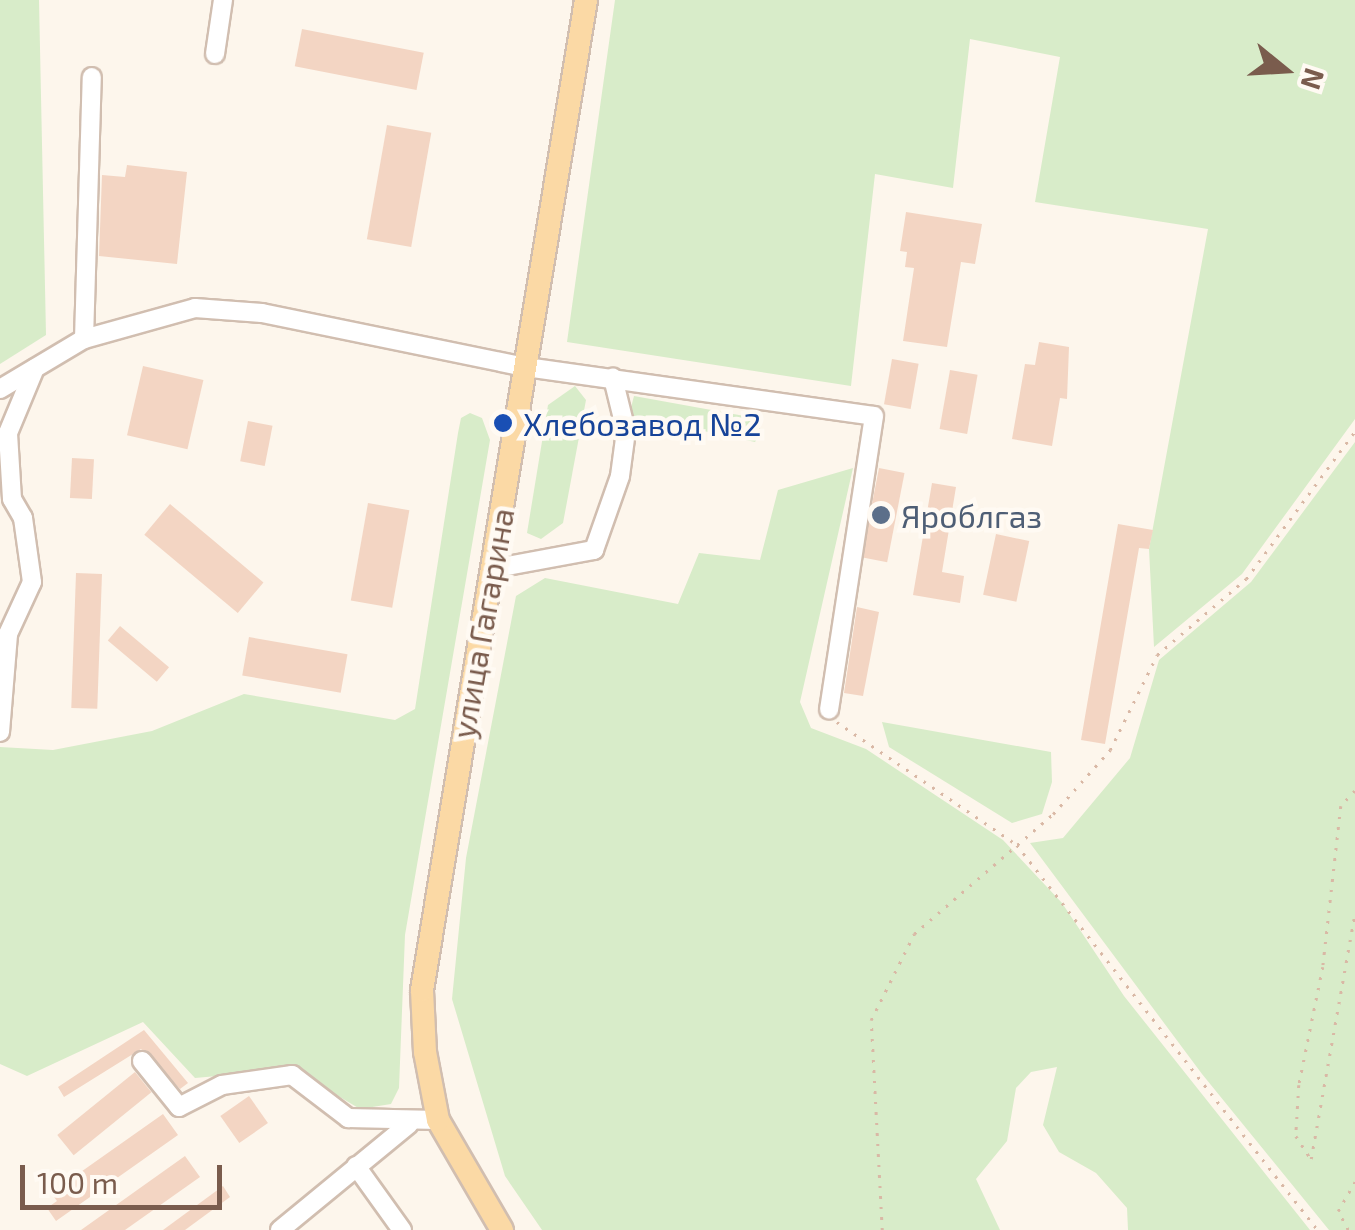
<!DOCTYPE html>
<html>
<head>
<meta charset="utf-8">
<style>
	body { margin:0 }
	#map { position:relative; width:1355px; height:1230px; overflow:hidden; background:#fdf6ec; font-family:"Exo 2",sans-serif }
	div>[style] { position:absolute }
	.green>* { inset:0; background:#d8ecc9 }
	.building>* { inset:0; background:#f3d5c3; transform-origin:0 0 }
	.path>* { height:2.5px; margin-top:-1.25px; transform-origin:0; background:repeating-linear-gradient(90deg,#d9b8a5 0 2.5px,transparent 0 10.5px) }
	.roads { filter:drop-shadow(2px 0 #d1beb0) drop-shadow(-2px 0 #d1beb0) drop-shadow(0 2px #d1beb0) drop-shadow(0 -2px #d1beb0) }
	.minor>* { height:18px; margin:-9px; padding:0 9px; transform-origin:9px; border-radius:9px; background:#fff }
	.major>* { height:22px; margin:-11px; padding:0 11px; transform-origin:11px; border-radius:11px; background:#fbd9a5 }
	.dots>* { width:28px; height:28px; translate:-50% -50%; box-sizing:border-box; border:5px solid #fffaf3; border-radius:50% }
	span { translate:-50% -50%; white-space:nowrap; text-align:center; line-height:1.15; -webkit-text-stroke:9px #fffaf3; paint-order:stroke }
	.transit-label { font-size:32px; color:#164399 }
	.left { translate:0 -50%; text-align:left }
	.service-label { font-size:32px; color:#4e5e75 }
	.street-label { font-size:32px; color:#7a5c4d }
	.north { position:absolute; left:1235px; top:20px; width:100px; height:100px; -webkit-text-stroke:8px #fffaf3; paint-order:stroke; rotate:108deg; font-size:28px; font-weight:700; line-height:40px; text-align:center; color:#7a5c4d }
	.north::after { content:''; display:block; margin:auto; width:35px; height:45px; background:#7a5c4d; clip-path:polygon(50% 0,100% 100%,50% 72%,0 100%) }
	.scale { position:absolute; left:20px; top:1165px; width:202px; height:45px; box-sizing:border-box; border:5px solid #7a5c4d; border-top:0; padding-left:12px; font-size:30px; line-height:35px; white-space:nowrap; color:#7a5c4d; -webkit-text-stroke:8px #fffaf3; paint-order:stroke }
</style>
</head>
<body>
<div id="map">
	<div class="green">
		<i style="clip-path:polygon(0 0,39px 0,46px 335px,0 364px)"></i>
		<i style="clip-path:polygon(615px 0,1355px 0,1355px 419px,1242px 574px,1154px 647px,1149px 549px,1208px 229px,1035px 202px,1060px 57px,970px 39px,953px 188px,875px 174px,851px 386px,567px 342px)"></i>
		<i style="clip-path:polygon(575px 386px,586px 400px,563px 523px,541px 539px,527px 533px,548px 405px)"></i>
		<i style="clip-path:polygon(634px 396px,750px 417px,762px 431px,755px 442px,629px 415px)"></i>
		<i style="clip-path:polygon(470px 413px,482px 418px,490px 440px,405px 935px,399px 1088px,391px 1104px,360px 1109px,293px 1069px,195px 1078px,143px 1022px,27px 1076px,0 1064px,0 747px,53px 750px,152px 731px,244px 694px,395px 720px,415px 709px,458px 433px,461px 418px)"></i>
		<i style="clip-path:polygon(1355px 442px,1355px 1230px,1329px 1230px,1202px 1074px,1030px 843px,1063px 838px,1130px 758px,1159px 660px,1251px 582px)"></i>
		<i style="clip-path:polygon(853px 468px,800px 702px,811px 728px,866px 749px,1003px 840px,1062px 903px,1124px 996px,1310px 1230px,1128px 1230px,1127px 1208px,1096px 1173px,1059px 1152px,1043px 1125px,1057px 1067px,1031px 1072px,1016px 1088px,1007px 1141px,976px 1179px,1000px 1230px,542px 1230px,505px 1176px,452px 999px,466px 858px,516px 596px,545px 578px,678px 604px,699px 553px,760px 560px,778px 490px)"></i>
		<i style="clip-path:polygon(882px 722px,1051px 752px,1052px 782px,1042px 814px,1012px 823px,889px 747px)"></i>
	</div>
	<div class="building">
		<i style="left:302px;top:29px;width:124px;height:38px;rotate:11deg"></i>
		<i style="left:387px;top:125px;width:45px;height:116px;rotate:10deg"></i>
		<i style="clip-path:polygon(127px 165px,187px 172px,177px 264px,99px 256px,102px 175px,125px 177px)"></i>
		<i style="clip-path:polygon(906px 212px,982px 224px,975px 264px,961px 262px,947px 347px,903px 341px,914px 268px,905px 267px,907px 252px,900px 251px)"></i>
		<i style="clip-path:polygon(1039px 342px,1069px 347px,1067px 399px,1060px 398px,1052px 446px,1012px 439px,1025px 364px,1035px 365px)"></i>
		<i style="left:892px;top:359px;width:27px;height:46px;rotate:10deg"></i>
		<i style="left:143px;top:366px;width:62px;height:71px;rotate:13deg"></i>
		<i style="left:950px;top:370px;width:28px;height:60px;rotate:10deg"></i>
		<i style="left:248px;top:421px;width:25px;height:41px;rotate:11deg"></i>
		<i style="left:72px;top:458px;width:22px;height:40px;rotate:3deg"></i>
		<i style="left:879px;top:468px;width:26px;height:91px;rotate:11deg"></i>
		<i style="clip-path:polygon(932px 483px,956px 487px,942px 572px,964px 576px,960px 603px,913px 595px)"></i>
		<i style="left:368px;top:503px;width:42px;height:99px;rotate:10deg"></i>
		<i style="left:170px;top:504px;width:122px;height:40px;rotate:40deg"></i>
		<i style="clip-path:polygon(1118px 524px,1153px 530px,1149px 549px,1139px 548px,1105px 744px,1081px 740px)"></i>
		<i style="left:996px;top:534px;width:34px;height:62px;rotate:12deg"></i>
		<i style="left:76px;top:573px;width:26px;height:135px;rotate:2deg"></i>
		<i style="clip-path:polygon(857px 607px,879px 612px,863px 696px,844px 693px)"></i>
		<i style="left:120px;top:626px;width:64px;height:19px;rotate:40deg"></i>
		<i style="left:249px;top:637px;width:100px;height:39px;rotate:10deg"></i>
		<i style="clip-path:polygon(144px 1030px,188px 1083px,180px 1089px,141px 1049px,64px 1097px,58px 1087px)"></i>
		<i style="left:135px;top:1072px;width:26px;height:100px;rotate:51deg"></i>
		<i style="left:249px;top:1096px;width:33px;height:35px;rotate:55deg"></i>
		<i style="clip-path:polygon(163px 1114px,178px 1135px,56px 1221px,47px 1208px,57px 1201px,51px 1193px)"></i>
		<i style="clip-path:polygon(185px 1156px,200px 1177px,125px 1230px,81px 1230px)"></i>
		<i style="clip-path:polygon(223px 1186px,230px 1197px,185px 1230px,163px 1230px)"></i>
	</div>
	<div class="path">
		<i style="left:837px;top:722px;width:218px;rotate:34.3deg"></i>
		<i style="left:1017px;top:845px;width:489px;rotate:52deg"></i>
		<i style="left:1355px;top:791px;width:21px;rotate:133deg"></i>
		<i style="left:1341px;top:806px;width:162px;rotate:96.4deg"></i>
		<i style="left:1323px;top:967px;width:120px;rotate:101.5deg"></i>
		<i style="left:1299px;top:1085px;width:51px;rotate:93.4deg"></i>
		<i style="left:1296px;top:1136px;width:27px;rotate:57deg"></i>
		<i style="left:1311px;top:1159px;width:250px;rotate:-79.9deg"></i>
		<i style="left:882px;top:1230px;width:210px;rotate:-93deg"></i>
		<i style="left:871px;top:1020px;width:96px;rotate:-63.4deg"></i>
		<i style="left:914px;top:934px;width:184px;rotate:-40.8deg"></i>
		<i style="left:1053px;top:814px;width:86px;rotate:-48.3deg"></i>
		<i style="left:1110px;top:750px;width:106px;rotate:-63.7deg"></i>
		<i style="left:1157px;top:655px;width:117px;rotate:-40.5deg"></i>
		<i style="left:1246px;top:579px;width:184px;rotate:-53.6deg"></i>
		<i style="left:1348px;top:1230px;width:21px;rotate:-118deg"></i>
		<i style="left:1338px;top:1211px;width:34px;rotate:-60deg"></i>
	</div>
	<div class="roads">
		<div class="minor">
			<i style="left:215px;top:54px;width:55px;rotate:-81.6deg"></i>
			<i style="left:84px;top:339px;width:262px;rotate:-88.3deg"></i>
			<i style="left:0;top:389px;width:98px;rotate:-30.8deg"></i>
			<i style="left:84px;top:339px;width:115px;rotate:-15.6deg"></i>
			<i style="left:195px;top:308px;width:67px;rotate:4.3deg"></i>
			<i style="left:262px;top:313px;width:269px;rotate:11.6deg"></i>
			<i style="left:526px;top:367px;width:351px;rotate:8deg"></i>
			<i style="left:874px;top:416px;width:297px;rotate:98.7deg"></i>
			<i style="left:491px;top:569px;width:105px;rotate:-10.5deg"></i>
			<i style="left:594px;top:550px;width:78px;rotate:-70.6deg"></i>
			<i style="left:620px;top:476px;width:45px;rotate:-82.4deg"></i>
			<i style="left:626px;top:431px;width:55px;rotate:-103.8deg"></i>
			<i style="left:0;top:732px;width:98px;rotate:-85.3deg"></i>
			<i style="left:8px;top:634px;width:57px;rotate:-65.2deg"></i>
			<i style="left:32px;top:582px;width:65px;rotate:-98deg"></i>
			<i style="left:23px;top:518px;width:22px;rotate:-120deg"></i>
			<i style="left:12px;top:499px;width:66px;rotate:-93.5deg"></i>
			<i style="left:8px;top:433px;width:70px;rotate:-67.4deg"></i>
			<i style="left:142px;top:1061px;width:59px;rotate:51.2deg"></i>
			<i style="left:179px;top:1107px;width:48px;rotate:-27.1deg"></i>
			<i style="left:222px;top:1085px;width:71px;rotate:-8.1deg"></i>
			<i style="left:292px;top:1075px;width:71px;rotate:37.5deg"></i>
			<i style="left:348px;top:1118px;width:90px;rotate:1.3deg"></i>
			<i style="left:356px;top:1166px;width:79px;rotate:54.3deg"></i>
			<i style="left:280px;top:1230px;width:167px;rotate:-39.4deg"></i>
		</div>
		<div class="major">
			<i style="left:502px;top:1230px;width:127px;rotate:-120.2deg"></i>
			<i style="left:438px;top:1120px;width:69px;rotate:-100.8deg"></i>
			<i style="left:425px;top:1052px;width:62px;rotate:-92.8deg"></i>
			<i style="left:422px;top:990px;width:1003px;rotate:-80.59deg"></i>
		</div>
	</div>
	<div class="dots">
		<i style="left:503px;top:423px;background:#1a4fb4"></i>
		<i style="left:881px;top:515px;background:#5c6f8a"></i>
	</div>
	<div class="transit-label">
		<span class="left" style="left:523px;top:423px">Хлебозавод №2</span>
	</div>
	<div class="service-label">
		<span class="left" style="left:901px;top:515px">Яроблгаз</span>
	</div>
	<div class="street-label">
		<span style="left:482px;top:623px;rotate:-80deg">улица Гагарина</span>
	</div>
	<div class="north">N</div>
	<div class="scale">100 m</div>
</div>
</body>
</html>
